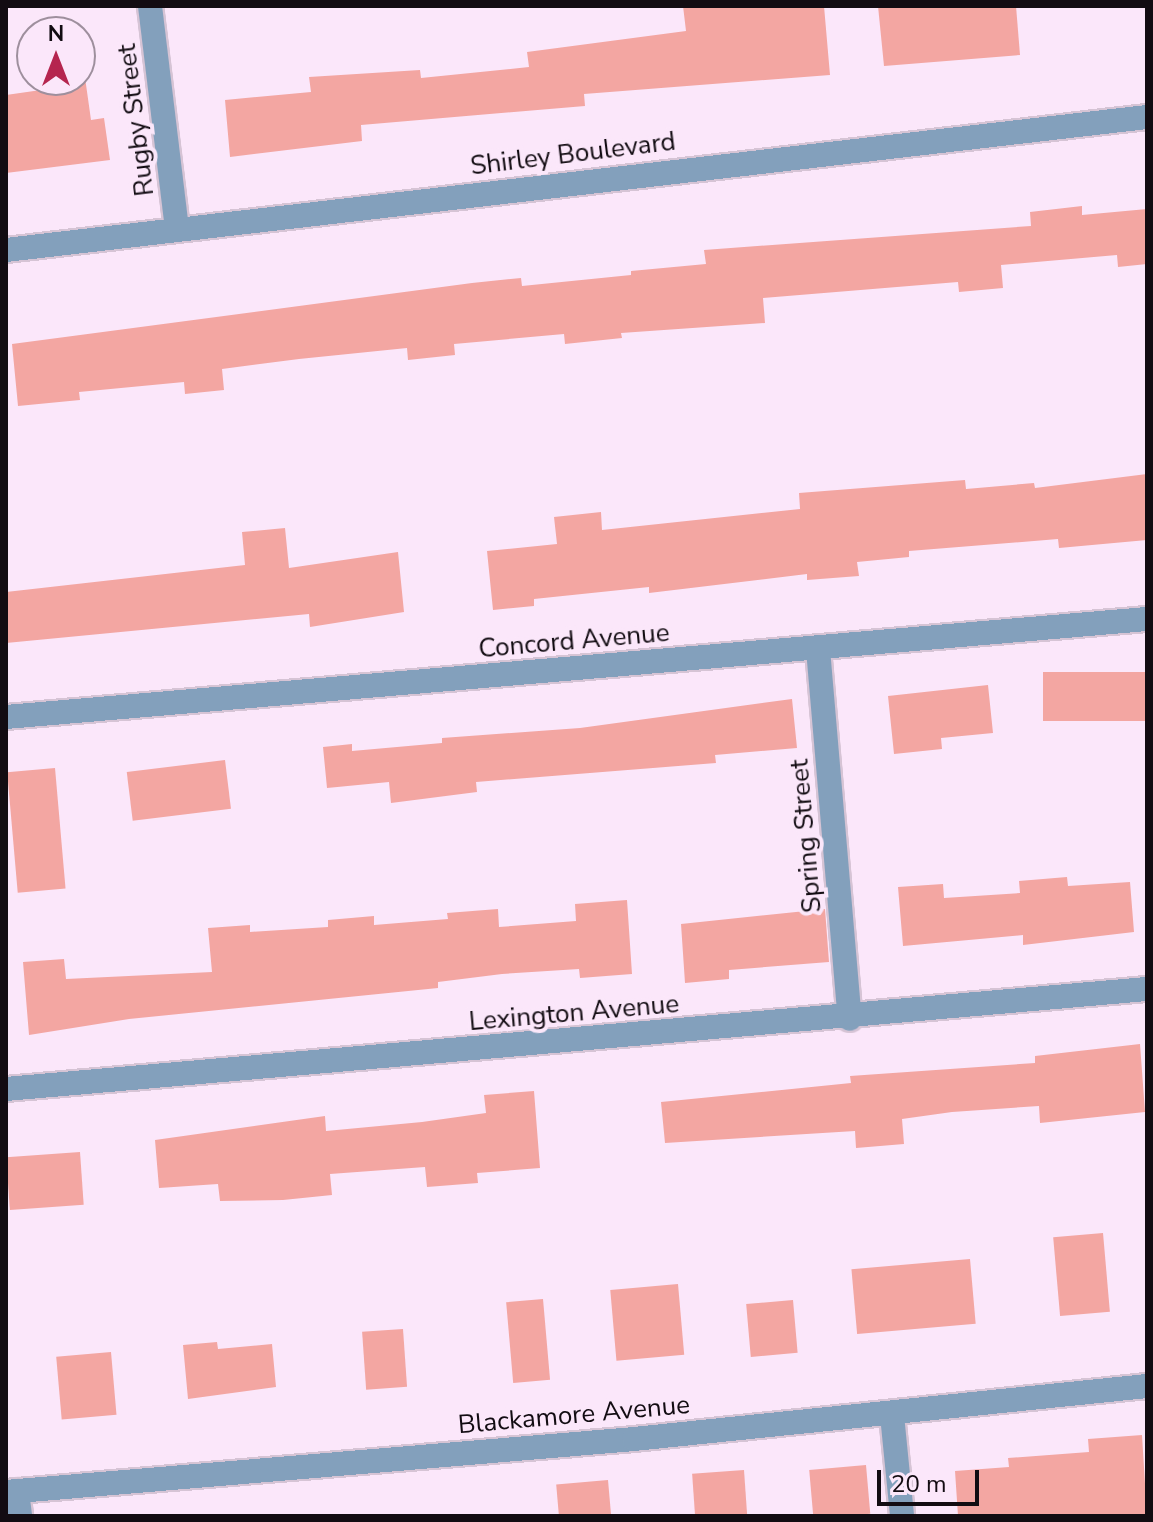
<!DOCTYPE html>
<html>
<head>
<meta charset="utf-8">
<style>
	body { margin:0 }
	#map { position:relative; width:1153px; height:1522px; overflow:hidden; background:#fbe7fa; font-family:"Nunito Sans",sans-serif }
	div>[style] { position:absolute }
	.building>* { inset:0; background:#f3a6a2; transform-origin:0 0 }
	.roads { filter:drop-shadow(2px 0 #d6c4d5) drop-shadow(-2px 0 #d6c4d5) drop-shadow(0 2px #d6c4d5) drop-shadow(0 -2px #d6c4d5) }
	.minor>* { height:24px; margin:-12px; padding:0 12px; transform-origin:12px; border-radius:12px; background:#83a0bc }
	span { translate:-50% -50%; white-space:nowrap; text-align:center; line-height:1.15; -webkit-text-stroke:8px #fbe7fa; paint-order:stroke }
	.street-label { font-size:26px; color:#120c12 }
	.frame { position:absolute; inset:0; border:8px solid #120c12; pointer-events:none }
	.north { position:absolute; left:16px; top:16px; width:80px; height:80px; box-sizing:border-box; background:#fbe7fa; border:2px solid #9e8f9d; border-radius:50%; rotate:0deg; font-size:22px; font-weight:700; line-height:32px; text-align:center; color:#120c12 }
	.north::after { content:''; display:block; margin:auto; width:28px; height:36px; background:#b5254f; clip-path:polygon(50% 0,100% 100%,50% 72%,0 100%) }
	.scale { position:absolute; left:877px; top:1470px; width:102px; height:36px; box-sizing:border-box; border:4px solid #120c12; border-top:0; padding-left:10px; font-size:24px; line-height:28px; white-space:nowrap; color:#120c12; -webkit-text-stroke:6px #fbe7fa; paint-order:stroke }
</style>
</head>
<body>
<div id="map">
	<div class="building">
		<i style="clip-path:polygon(683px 6px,824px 6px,830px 75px,584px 94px,585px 106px,361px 125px,362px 141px,230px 157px,225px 100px,311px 92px,309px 77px,420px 70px,421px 78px,529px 67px,527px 52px,686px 31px)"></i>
		<i style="clip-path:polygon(878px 6px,1016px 6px,1020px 55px,884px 66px)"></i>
		<i style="clip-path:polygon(80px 42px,91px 120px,104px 118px,110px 160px,6px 173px,6px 95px,48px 89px,46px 80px,80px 80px)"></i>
		<i style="clip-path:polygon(1082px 206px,1082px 215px,1147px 209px,1147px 264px,1118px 267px,1117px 255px,1001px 265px,1003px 288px,959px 292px,958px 282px,763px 298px,765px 323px,621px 333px,622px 338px,565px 344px,564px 334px,454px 344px,455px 355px,408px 360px,407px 348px,299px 359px,222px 369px,224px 390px,185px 394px,184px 382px,79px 392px,80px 400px,18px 406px,12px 344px,472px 283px,521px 278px,522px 286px,631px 275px,631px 271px,706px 264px,704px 250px,1031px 226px,1030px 212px)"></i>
		<i style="clip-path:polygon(1147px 474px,1147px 540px,1059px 548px,1058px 539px,909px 551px,909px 557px,857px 562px,859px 576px,807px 580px,807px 574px,649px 593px,649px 587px,534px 599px,534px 606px,493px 610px,487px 551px,557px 544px,554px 517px,601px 512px,602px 530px,800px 509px,799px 493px,965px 480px,966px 489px,1034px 483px,1035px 488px)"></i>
		<i style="clip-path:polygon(285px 528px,289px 568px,398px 552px,404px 612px,310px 627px,309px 614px,6px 643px,6px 592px,245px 565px,242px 532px)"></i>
		<i style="left:1147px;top:672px;width:49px;height:104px;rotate:90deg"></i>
		<i style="clip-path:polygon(988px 685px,993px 733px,941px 738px,942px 749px,894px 754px,888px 696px)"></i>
		<i style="clip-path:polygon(792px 699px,797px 748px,715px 755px,716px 763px,476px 782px,477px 792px,391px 803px,389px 782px,327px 788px,323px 747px,352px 744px,352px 751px,442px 743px,442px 738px,580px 728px)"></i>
		<i style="left:225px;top:760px;width:49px;height:99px;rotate:83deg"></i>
		<i style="left:55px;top:768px;width:121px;height:48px;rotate:85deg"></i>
		<i style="clip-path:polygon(1067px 877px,1068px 886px,1130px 882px,1134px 932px,1023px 945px,1023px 935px,903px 946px,898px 887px,943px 884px,944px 898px,1020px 893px,1019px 881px)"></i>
		<i style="clip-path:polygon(627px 900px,632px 974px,580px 978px,579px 969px,502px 974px,438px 982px,438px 988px,129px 1019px,29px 1035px,23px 962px,64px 959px,66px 979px,212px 972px,208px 928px,250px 925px,250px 932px,328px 927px,328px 920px,374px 916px,374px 925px,448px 919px,447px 913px,498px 909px,499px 927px,576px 921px,575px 904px)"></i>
		<i style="clip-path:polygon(825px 909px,829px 962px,729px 970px,729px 979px,685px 983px,681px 924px)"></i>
		<i style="clip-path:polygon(1140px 1044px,1145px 1112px,1040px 1123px,1039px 1106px,952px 1112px,902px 1119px,904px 1144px,856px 1148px,855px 1131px,665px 1143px,661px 1102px,851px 1083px,850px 1076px,1035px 1063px,1035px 1056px)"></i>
		<i style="clip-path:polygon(534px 1091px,540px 1168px,477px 1173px,478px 1183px,427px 1187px,425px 1167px,330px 1174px,332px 1195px,283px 1200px,220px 1201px,218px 1184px,159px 1188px,155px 1140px,325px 1116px,326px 1131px,422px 1122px,486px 1113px,484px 1095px)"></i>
		<i style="left:80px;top:1152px;width:53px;height:74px;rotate:86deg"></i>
		<i style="left:1103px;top:1233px;width:79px;height:50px;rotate:85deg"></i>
		<i style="left:970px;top:1259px;width:65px;height:119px;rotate:85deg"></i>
		<i style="left:678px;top:1284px;width:71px;height:68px;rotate:85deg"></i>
		<i style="left:543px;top:1299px;width:81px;height:37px;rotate:85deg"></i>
		<i style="left:793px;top:1300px;width:53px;height:47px;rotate:85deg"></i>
		<i style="left:403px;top:1329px;width:58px;height:41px;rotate:86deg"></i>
		<i style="clip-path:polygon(217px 1342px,218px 1349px,272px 1344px,276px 1387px,188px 1399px,183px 1345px)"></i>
		<i style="left:111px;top:1352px;width:63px;height:55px;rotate:85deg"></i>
		<i style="clip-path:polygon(1142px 1435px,1147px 1516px,958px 1516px,955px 1471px,1009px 1467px,1008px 1458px,1089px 1452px,1088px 1439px)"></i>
		<i style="left:866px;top:1465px;width:49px;height:57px;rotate:85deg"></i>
		<i style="left:744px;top:1470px;width:46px;height:52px;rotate:86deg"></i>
		<i style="left:608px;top:1480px;width:36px;height:52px;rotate:85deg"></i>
	</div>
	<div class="roads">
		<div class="minor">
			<i style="left:150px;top:6px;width:224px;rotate:83.1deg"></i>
			<i style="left:6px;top:250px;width:1149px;rotate:-6.65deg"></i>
			<i style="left:818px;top:649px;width:371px;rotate:85.1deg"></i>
			<i style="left:6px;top:717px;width:1145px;rotate:-4.91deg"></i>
			<i style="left:6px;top:1089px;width:1145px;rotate:-5.01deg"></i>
			<i style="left:892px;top:1415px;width:101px;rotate:84.3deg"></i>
			<i style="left:17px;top:1491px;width:25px;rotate:83deg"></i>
			<i style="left:6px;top:1492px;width:630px;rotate:-4.82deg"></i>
			<i style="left:634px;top:1439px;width:516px;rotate:-5.9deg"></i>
		</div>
	</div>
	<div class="street-label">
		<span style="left:136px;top:120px;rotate:-97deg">Rugby Street</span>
		<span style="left:573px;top:154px;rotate:-7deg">Shirley Boulevard</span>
		<span style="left:574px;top:641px;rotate:-5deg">Concord Avenue</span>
		<span style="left:806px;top:836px;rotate:-95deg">Spring Street</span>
		<span style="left:574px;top:1013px;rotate:-5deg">Lexington Avenue</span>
		<span style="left:574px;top:1415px;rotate:-5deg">Blackamore Avenue</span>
	</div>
	<div class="frame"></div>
	<div class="north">N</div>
	<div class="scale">20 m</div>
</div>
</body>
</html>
